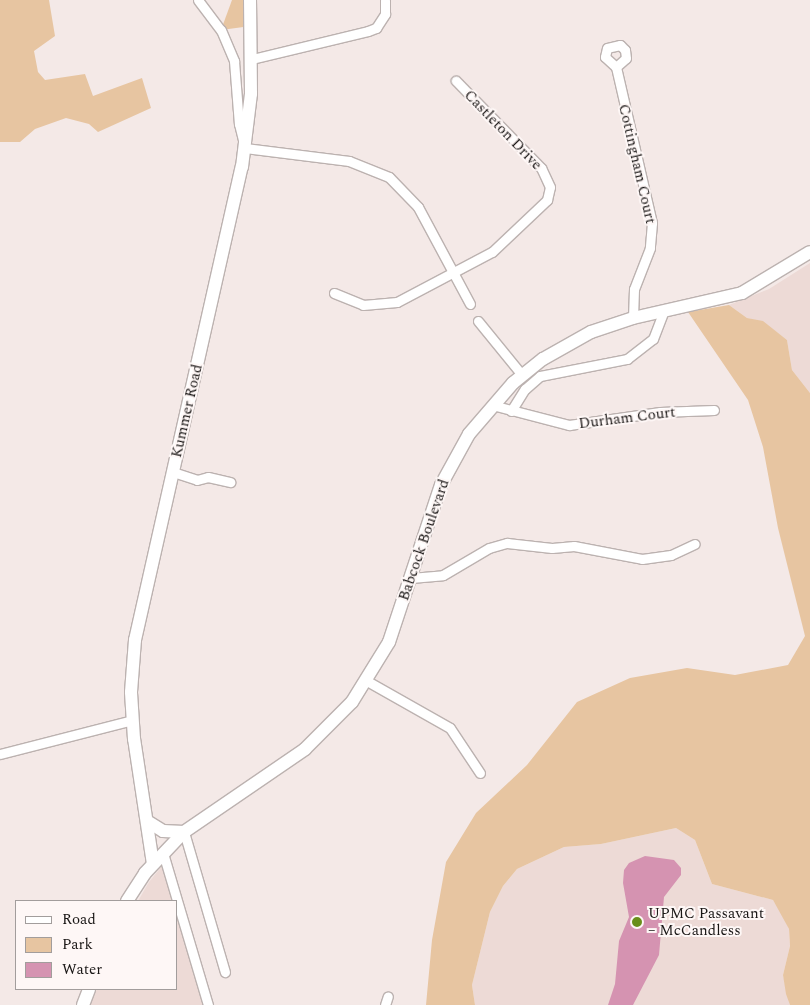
<!DOCTYPE html>
<html>
<head>
<meta charset="utf-8">
<style>
	body { margin:0 }
	#map { position:relative; width:810px; height:1005px; overflow:hidden; background:#f4e9e7; font-family:Spectral,serif }
	div>[style] { position:absolute }
	.built>* { inset:0; background:#eddad6 }
	.green>* { inset:0; background:#e7c5a1 }
	.water>* { inset:0; background:#d593b1 }
	.roads { filter:drop-shadow(1px 0 #bcb2b0) drop-shadow(-1px 0 #bcb2b0) drop-shadow(0 1px #bcb2b0) drop-shadow(0 -1px #bcb2b0) }
	.street>* { height:9px; margin:-4.5px; padding:0 4.5px; transform-origin:4.5px; border-radius:4.5px; background:#fff }
	.secondary>* { height:12px; margin:-6px; padding:0 6px; transform-origin:6px; border-radius:6px; background:#fff }
	.dots>* { width:14px; height:14px; translate:-50% -50%; box-sizing:border-box; border:2px solid #fef7f6; border-radius:50% }
	span { translate:-50% -50%; white-space:nowrap; text-align:center; line-height:1.15; -webkit-text-stroke:4px #fef7f6; paint-order:stroke }
	.street-label { font-size:15px; color:#191615 }
	.poi-label { font-size:15px; color:#191615 }
	.left { translate:0 -50%; text-align:left }
	.legend { position:absolute; left:15px; top:900px; width:162px; height:90px; box-sizing:border-box; background:#fef7f6; border:1px solid #a29d9c; margin:0; padding:6px 9px; list-style:none; font-size:15px; color:#191615 }
	.legend li { display:flex; align-items:center; gap:10px; height:25px }
	.legend b { width:25px; border:1px solid #a29d9c }
</style>
</head>
<body>
<div id="map">
	<div class="built">
		<i style="clip-path:polygon(810px 263px,810px 393px,792px 370px,787px 340px,763px 322px,747px 318px,729px 305px,769px 289px)"></i>
		<i style="clip-path:polygon(676px 828px,695px 840px,712px 884px,773px 900px,783px 915px,789px 929px,790px 946px,783px 975px,790px 1005px,475px 1005px,472px 985px,490px 912px,503px 886px,517px 869px,564px 847px,601px 844px)"></i>
		<i style="clip-path:polygon(162px 866px,174px 901px,138px 901px,149px 882px)"></i>
		<i style="clip-path:polygon(176px 908px,205px 1005px,90px 1005px,97px 989px,176px 989px)"></i>
	</div>
	<div class="green">
		<i style="clip-path:polygon(0 0,49px 0,55px 36px,34px 51px,38px 72px,45px 80px,85px 74px,93px 96px,142px 78px,151px 108px,98px 132px,89px 124px,66px 118px,35px 129px,20px 142px,0 142px)"></i>
		<i style="clip-path:polygon(232px 0,250px 0,251px 26px,221px 30px)"></i>
		<i style="clip-path:polygon(729px 305px,747px 318px,763px 321px,787px 340px,792px 370px,810px 393px,810px 1005px,790px 1005px,786px 994px,783px 975px,790px 946px,789px 929px,773px 900px,712px 884px,695px 840px,676px 828px,601px 844px,564px 847px,517px 869px,503px 886px,490px 912px,472px 985px,475px 1005px,426px 1005px,432px 940px,446px 862px,476px 813px,527px 765px,577px 702px,630px 678px,687px 668px,735px 675px,788px 665px,805px 636px,778px 528px,763px 447px,748px 400px,688px 312px)"></i>
	</div>
	<div class="water">
		<i style="clip-path:polygon(645px 856px,674px 860px,681px 868px,681px 875px,664px 897px,659px 955px,633px 1005px,608px 1005px,615px 984px,619px 941px,629px 917px,623px 883px,624px 870px,629px 863px)"></i>
	</div>
	<div class="roads">
		<div class="street">
			<i style="left:198px;top:0;width:38px;rotate:53deg"></i>
			<i style="left:221px;top:30px;width:34px;rotate:67deg"></i>
			<i style="left:234px;top:61px;width:63px;rotate:85.5deg"></i>
			<i style="left:239px;top:124px;width:25px;rotate:76deg"></i>
			<i style="left:245px;top:148px;width:105px;rotate:7.1deg"></i>
			<i style="left:349px;top:161px;width:43px;rotate:21.8deg"></i>
			<i style="left:389px;top:177px;width:42px;rotate:46deg"></i>
			<i style="left:418px;top:207px;width:110px;rotate:61.8deg"></i>
			<i style="left:252px;top:59px;width:119px;rotate:-13.6deg"></i>
			<i style="left:368px;top:31px;width:9px;rotate:-21deg"></i>
			<i style="left:376px;top:28px;width:17px;rotate:-57deg"></i>
			<i style="left:385px;top:14px;width:14px;rotate:-90deg"></i>
			<i style="left:616px;top:67px;width:13px;rotate:-42deg"></i>
			<i style="left:626px;top:58px;width:8px;rotate:-97deg"></i>
			<i style="left:625px;top:50px;width:7px;rotate:-135deg"></i>
			<i style="left:620px;top:45px;width:13px;rotate:167deg"></i>
			<i style="left:607px;top:48px;width:9px;rotate:103deg"></i>
			<i style="left:605px;top:57px;width:15px;rotate:42deg"></i>
			<i style="left:616px;top:67px;width:160px;rotate:77deg"></i>
			<i style="left:652px;top:223px;width:25px;rotate:95deg"></i>
			<i style="left:650px;top:248px;width:44px;rotate:111.3deg"></i>
			<i style="left:634px;top:289px;width:29px;rotate:92deg"></i>
			<i style="left:334px;top:293px;width:31px;rotate:22deg"></i>
			<i style="left:363px;top:305px;width:34px;rotate:-5deg"></i>
			<i style="left:397px;top:302px;width:107px;rotate:-27.8deg"></i>
			<i style="left:492px;top:252px;width:76px;rotate:-43.4deg"></i>
			<i style="left:547px;top:200px;width:13px;rotate:-77deg"></i>
			<i style="left:550px;top:187px;width:21px;rotate:-115deg"></i>
			<i style="left:541px;top:168px;width:122px;rotate:-134.3deg"></i>
			<i style="left:478px;top:321px;width:70px;rotate:50.8deg"></i>
			<i style="left:492px;top:405px;width:80px;rotate:14.6deg"></i>
			<i style="left:569px;top:425px;width:92px;rotate:-8.1deg"></i>
			<i style="left:660px;top:412px;width:54px;rotate:-2.1deg"></i>
			<i style="left:511px;top:411px;width:26px;rotate:-58deg"></i>
			<i style="left:525px;top:389px;width:20px;rotate:-41deg"></i>
			<i style="left:540px;top:376px;width:89px;rotate:-11.1deg"></i>
			<i style="left:627px;top:359px;width:33px;rotate:-38deg"></i>
			<i style="left:653px;top:339px;width:30px;rotate:-69deg"></i>
			<i style="left:173px;top:472px;width:25px;rotate:18deg"></i>
			<i style="left:197px;top:480px;width:11px;rotate:-15deg"></i>
			<i style="left:208px;top:477px;width:23px;rotate:13deg"></i>
			<i style="left:411px;top:578px;width:32px;rotate:-5deg"></i>
			<i style="left:443px;top:575px;width:53px;rotate:-30.4deg"></i>
			<i style="left:489px;top:548px;width:19px;rotate:-16deg"></i>
			<i style="left:507px;top:543px;width:45px;rotate:6.3deg"></i>
			<i style="left:552px;top:548px;width:22px;rotate:-5deg"></i>
			<i style="left:574px;top:546px;width:69px;rotate:10.8deg"></i>
			<i style="left:642px;top:559px;width:29px;rotate:-8deg"></i>
			<i style="left:671px;top:555px;width:26px;rotate:-25deg"></i>
			<i style="left:367px;top:681px;width:95px;rotate:29.5deg"></i>
			<i style="left:450px;top:728px;width:54px;rotate:56.3deg"></i>
			<i style="left:0;top:754px;width:136px;rotate:-14.4deg"></i>
			<i style="left:184px;top:832px;width:146px;rotate:73.7deg"></i>
			<i style="left:163px;top:853px;width:159px;rotate:73.5deg"></i>
			<i style="left:385px;top:1005px;width:9px;rotate:-72deg"></i>
		</div>
		<div class="secondary">
			<i style="left:147px;top:821px;width:19px;rotate:32deg"></i>
			<i style="left:163px;top:831px;width:21px;rotate:3deg"></i>
			<i style="left:153px;top:864px;width:126px;rotate:-98.6deg"></i>
			<i style="left:134px;top:739px;width:47px;rotate:-93.7deg"></i>
			<i style="left:131px;top:692px;width:52px;rotate:-85.6deg"></i>
			<i style="left:135px;top:640px;width:485px;rotate:-77.3deg"></i>
			<i style="left:242px;top:167px;width:74px;rotate:-83deg"></i>
			<i style="left:251px;top:94px;width:94px;rotate:-90.6deg"></i>
			<i style="left:127px;top:901px;width:33px;rotate:-57deg"></i>
			<i style="left:145px;top:873px;width:57px;rotate:-46.4deg"></i>
			<i style="left:184px;top:832px;width:147px;rotate:-34.4deg"></i>
			<i style="left:305px;top:749px;width:66px;rotate:-45deg"></i>
			<i style="left:352px;top:702px;width:70px;rotate:-58.3deg"></i>
			<i style="left:389px;top:642px;width:165px;rotate:-71.7deg"></i>
			<i style="left:441px;top:485px;width:58px;rotate:-61.2deg"></i>
			<i style="left:469px;top:434px;width:67px;rotate:-49.2deg"></i>
			<i style="left:513px;top:383px;width:38px;rotate:-39deg"></i>
			<i style="left:543px;top:359px;width:55px;rotate:-29.4deg"></i>
			<i style="left:591px;top:332px;width:44px;rotate:-18.4deg"></i>
			<i style="left:633px;top:318px;width:112px;rotate:-12.9deg"></i>
			<i style="left:742px;top:293px;width:79px;rotate:-31.1deg"></i>
			<i style="left:83px;top:1005px;width:17px;rotate:-69deg"></i>
		</div>
	</div>
	<div class="dots">
		<i style="left:637px;top:922px;background:#698f1a"></i>
	</div>
	<div class="street-label">
		<span style="left:503px;top:130px;rotate:46deg">Castleton Drive</span>
		<span style="left:637px;top:164px;rotate:77deg">Cottingham Court</span>
		<span style="left:187px;top:411px;rotate:-77deg">Kummer Road</span>
		<span style="left:627px;top:418px;rotate:-7deg">Durham Court</span>
		<span style="left:424px;top:540px;rotate:-71deg">Babcock Boulevard</span>
	</div>
	<div class="poi-label">
		<span class="left" style="left:648px;top:922px">UPMC Passavant<br>– McCandless</span>
	</div>
	<ul class="legend">
	<li><b style="height:6px;background:#fff"></b>Road</li>
	<li><b style="height:14px;background:#e7c5a1"></b>Park</li>
	<li><b style="height:14px;background:#d593b1"></b>Water</li>
	</ul>
</div>
</body>
</html>
